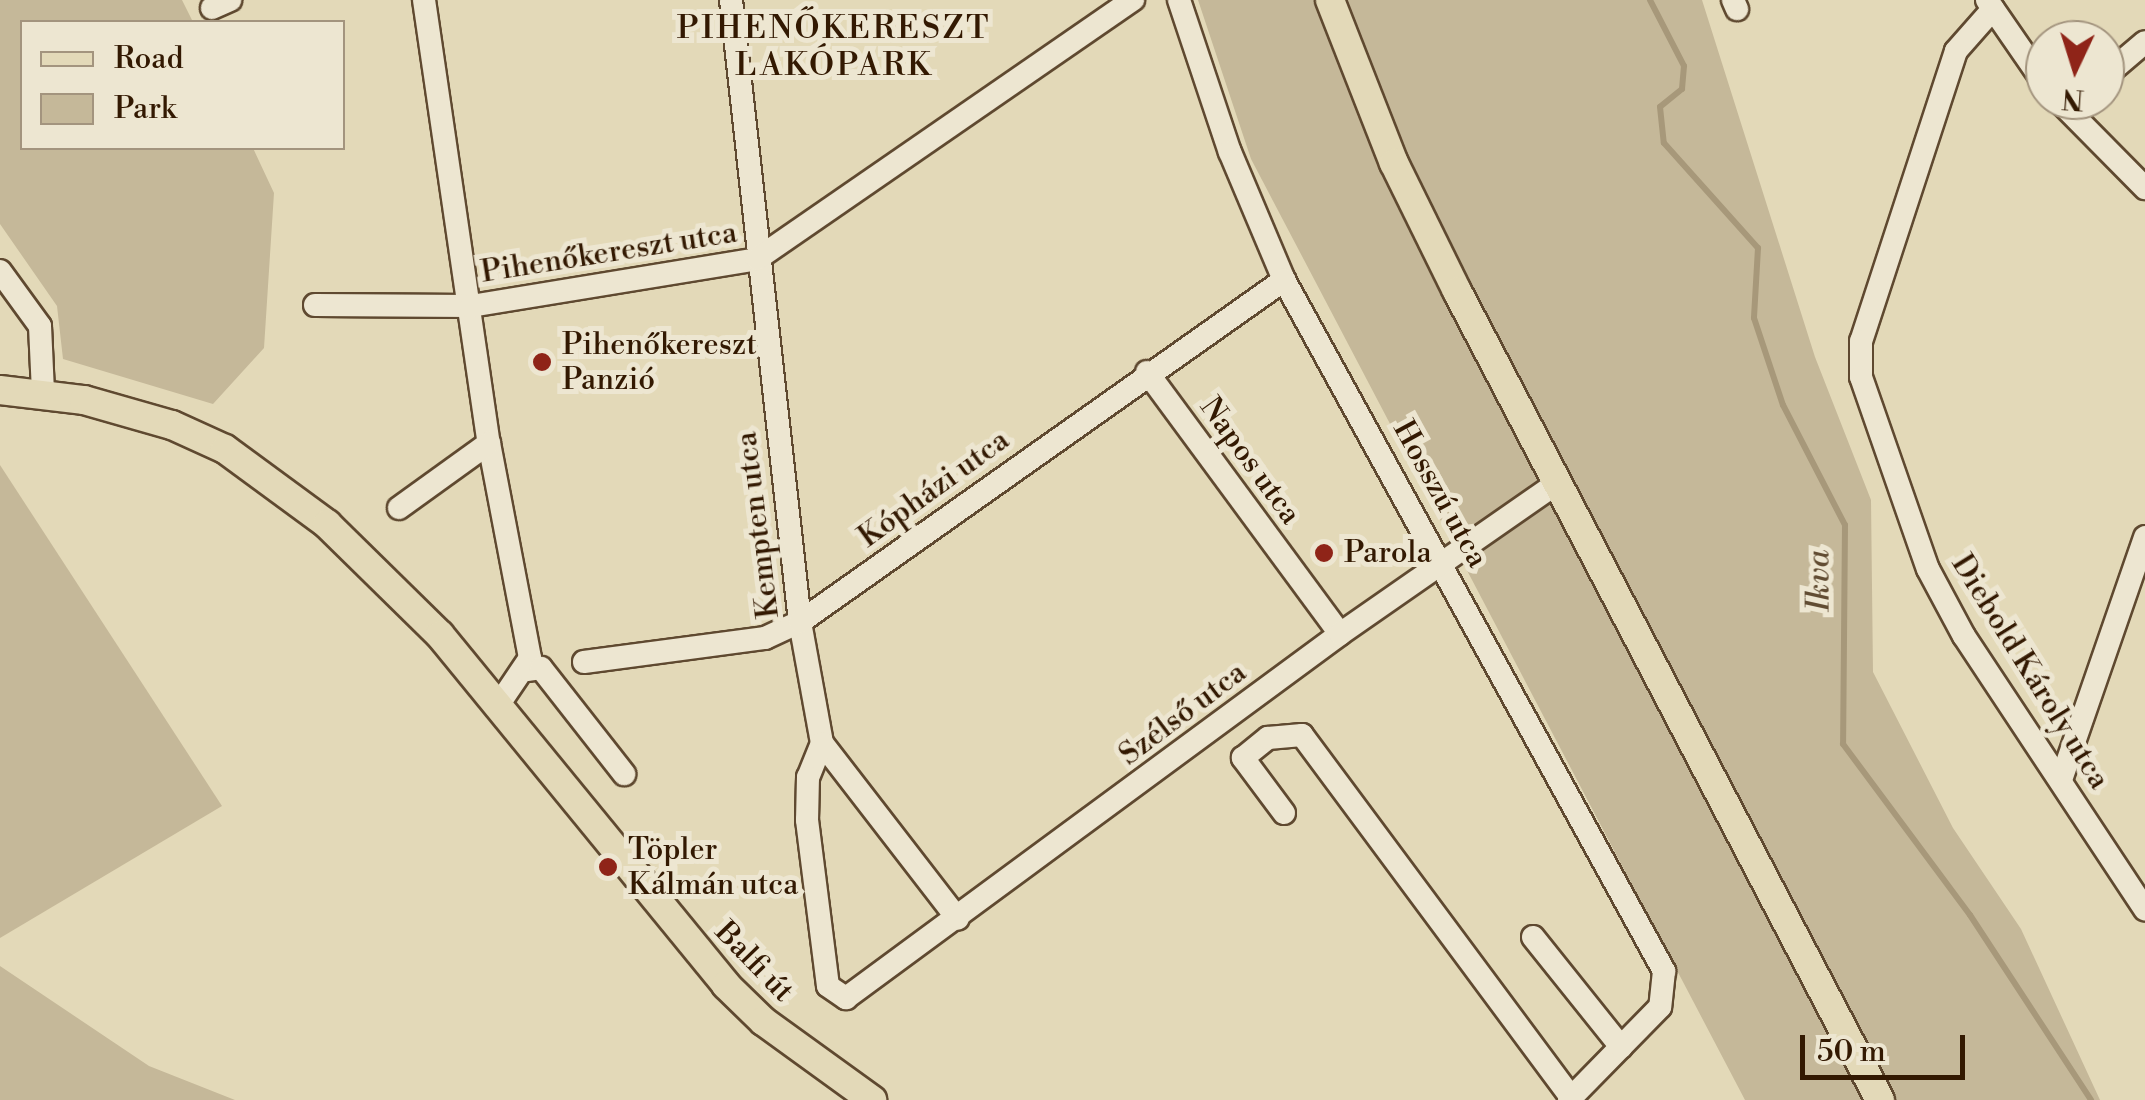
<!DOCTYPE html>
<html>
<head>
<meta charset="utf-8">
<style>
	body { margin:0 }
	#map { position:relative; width:2145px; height:1100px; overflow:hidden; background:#e3d9b8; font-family:"Libre Bodoni",serif }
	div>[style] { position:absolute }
	.green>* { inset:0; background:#c5b899 }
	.stream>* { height:6px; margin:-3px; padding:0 3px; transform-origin:3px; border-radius:3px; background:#a7987a }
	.roads { filter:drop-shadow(2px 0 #5f4930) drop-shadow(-2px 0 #5f4930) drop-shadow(0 2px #5f4930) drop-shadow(0 -2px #5f4930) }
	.minor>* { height:22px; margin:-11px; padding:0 11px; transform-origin:11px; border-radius:11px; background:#ede6d1 }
	.major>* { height:28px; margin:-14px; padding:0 14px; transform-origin:14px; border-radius:14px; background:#e3d9b8 }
	.dots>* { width:28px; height:28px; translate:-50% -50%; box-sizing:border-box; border:5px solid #ede6d1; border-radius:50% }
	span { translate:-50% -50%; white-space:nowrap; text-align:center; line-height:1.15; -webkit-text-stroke:10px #ede6d1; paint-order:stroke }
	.street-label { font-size:30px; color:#331902 }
	.poi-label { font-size:30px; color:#331902 }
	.left { translate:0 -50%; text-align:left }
	.neighbourhood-label { font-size:32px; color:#331902; letter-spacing:2.5px }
	.water-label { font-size:32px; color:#614c32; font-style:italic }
	.legend { position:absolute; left:20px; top:20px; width:325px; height:130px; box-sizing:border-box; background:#ede6d1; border:2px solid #a3947e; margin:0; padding:12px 18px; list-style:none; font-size:30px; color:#331902 }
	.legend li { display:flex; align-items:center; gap:20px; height:50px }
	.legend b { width:50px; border:2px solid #a3947e }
	.north { position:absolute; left:2025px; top:20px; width:100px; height:100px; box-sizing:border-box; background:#ede6d1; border:2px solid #a3947e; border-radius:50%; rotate:184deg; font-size:28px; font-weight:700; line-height:40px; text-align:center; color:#331902 }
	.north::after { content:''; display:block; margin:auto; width:35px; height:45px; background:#8f2418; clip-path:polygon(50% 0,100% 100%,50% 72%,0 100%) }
	.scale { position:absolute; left:1800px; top:1035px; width:165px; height:45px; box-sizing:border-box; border:5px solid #331902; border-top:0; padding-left:12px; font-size:30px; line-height:35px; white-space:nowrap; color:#331902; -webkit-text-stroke:8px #ede6d1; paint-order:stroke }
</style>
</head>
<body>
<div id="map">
	<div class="green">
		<i style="clip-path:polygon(0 0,182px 0,193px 22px,22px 22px,22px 148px,253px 148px,274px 193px,264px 348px,213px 404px,63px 359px,57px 306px,0 224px)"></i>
		<i style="clip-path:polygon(1198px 0,1702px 0,1815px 357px,1871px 500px,1873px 672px,1953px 828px,2021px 929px,2100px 1100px,1745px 1100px,1251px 159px)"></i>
		<i style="clip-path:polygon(0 465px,222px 806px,0 938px)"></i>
		<i style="clip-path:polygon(0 966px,149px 1066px,235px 1100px,0 1100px)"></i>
	</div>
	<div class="stream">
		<i style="left:1650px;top:0;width:74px;rotate:62.7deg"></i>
		<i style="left:1684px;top:66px;width:23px;rotate:95deg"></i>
		<i style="left:1682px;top:89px;width:28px;rotate:141deg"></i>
		<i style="left:1660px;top:107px;width:36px;rotate:84deg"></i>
		<i style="left:1664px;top:143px;width:141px;rotate:48.2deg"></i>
		<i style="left:1758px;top:248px;width:70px;rotate:93.3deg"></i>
		<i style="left:1754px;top:318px;width:92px;rotate:71.6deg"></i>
		<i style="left:1783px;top:405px;width:135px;rotate:62.7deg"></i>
		<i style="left:1845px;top:525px;width:219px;rotate:90.5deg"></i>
		<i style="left:1843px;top:744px;width:213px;rotate:53.4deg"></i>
		<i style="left:1970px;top:915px;width:221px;rotate:56.8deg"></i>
	</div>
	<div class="roads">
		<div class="minor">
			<i style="left:424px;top:0;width:448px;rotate:81.7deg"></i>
			<i style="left:489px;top:443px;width:219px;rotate:79.2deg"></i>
			<i style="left:530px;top:658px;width:55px;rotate:124deg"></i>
			<i style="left:731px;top:0;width:626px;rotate:83.67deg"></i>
			<i style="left:800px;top:622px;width:123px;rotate:79.7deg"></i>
			<i style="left:822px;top:743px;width:222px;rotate:52.3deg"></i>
			<i style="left:1179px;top:0;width:160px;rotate:71.5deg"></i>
			<i style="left:1230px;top:152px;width:139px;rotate:67.1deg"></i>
			<i style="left:1284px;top:280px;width:789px;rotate:61.19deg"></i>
			<i style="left:1664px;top:971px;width:36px;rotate:96deg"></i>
			<i style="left:1660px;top:1007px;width:130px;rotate:134.4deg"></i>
			<i style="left:1733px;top:0;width:10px;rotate:66deg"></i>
			<i style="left:1987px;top:0;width:102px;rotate:55.4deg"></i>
			<i style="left:212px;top:8px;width:20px;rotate:-24deg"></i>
			<i style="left:1993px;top:9px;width:56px;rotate:131.4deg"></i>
			<i style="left:1956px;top:51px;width:305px;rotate:108.1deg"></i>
			<i style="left:1861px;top:341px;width:36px;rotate:90deg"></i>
			<i style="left:1861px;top:377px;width:203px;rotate:70.8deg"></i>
			<i style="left:1928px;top:569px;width:76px;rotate:61.8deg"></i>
			<i style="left:1964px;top:636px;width:328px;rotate:56.5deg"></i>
			<i style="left:2105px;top:76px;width:52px;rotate:-40.4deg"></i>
			<i style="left:2058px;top:100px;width:124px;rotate:45.3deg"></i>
			<i style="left:0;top:271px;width:68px;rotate:54deg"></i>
			<i style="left:40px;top:326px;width:67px;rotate:87.4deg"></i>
			<i style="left:315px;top:305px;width:156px;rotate:0.4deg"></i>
			<i style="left:471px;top:306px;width:290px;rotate:-9.3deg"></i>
			<i style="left:757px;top:259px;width:457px;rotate:-34.6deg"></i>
			<i style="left:1147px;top:372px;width:325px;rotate:53.6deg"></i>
			<i style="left:399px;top:508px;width:111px;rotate:-35.8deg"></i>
			<i style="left:584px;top:662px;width:183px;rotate:-7.6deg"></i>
			<i style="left:765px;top:638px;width:38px;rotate:-25deg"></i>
			<i style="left:800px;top:622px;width:593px;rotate:-35.25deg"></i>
			<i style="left:527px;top:670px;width:14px;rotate:-8deg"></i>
			<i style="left:541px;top:668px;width:135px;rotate:51.9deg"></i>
			<i style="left:822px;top:743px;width:37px;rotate:112deg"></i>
			<i style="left:808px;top:777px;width:43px;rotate:91.3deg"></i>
			<i style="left:807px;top:820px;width:167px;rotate:82.8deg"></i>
			<i style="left:828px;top:986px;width:22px;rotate:34deg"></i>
			<i style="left:846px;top:998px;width:614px;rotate:-36.38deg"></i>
			<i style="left:1340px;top:634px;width:267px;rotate:-34.8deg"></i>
			<i style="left:2061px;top:780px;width:257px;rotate:-70.9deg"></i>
			<i style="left:1284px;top:813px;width:69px;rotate:-126.7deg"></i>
			<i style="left:1243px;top:758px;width:32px;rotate:-39deg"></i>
			<i style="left:1268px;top:738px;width:34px;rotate:-5deg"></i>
			<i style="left:1302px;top:735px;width:451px;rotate:53.4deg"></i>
			<i style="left:1533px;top:937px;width:141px;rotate:51.3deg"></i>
		</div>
		<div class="major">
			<i style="left:1330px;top:0;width:175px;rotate:68.6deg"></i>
			<i style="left:1394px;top:163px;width:143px;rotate:63.8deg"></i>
			<i style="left:1457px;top:291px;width:913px;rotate:62.4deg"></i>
			<i style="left:0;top:390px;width:85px;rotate:6.8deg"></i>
			<i style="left:84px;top:400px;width:91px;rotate:15.9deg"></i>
			<i style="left:172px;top:425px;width:58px;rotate:24.4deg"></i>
			<i style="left:225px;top:449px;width:127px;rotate:36.3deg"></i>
			<i style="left:327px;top:524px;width:158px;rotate:44.5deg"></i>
			<i style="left:440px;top:635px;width:452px;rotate:50.7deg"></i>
			<i style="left:726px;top:985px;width:52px;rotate:44.2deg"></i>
			<i style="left:763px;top:1021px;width:135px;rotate:35.9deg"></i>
		</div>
	</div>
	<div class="dots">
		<i style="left:542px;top:362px;background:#8f2418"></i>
		<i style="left:1324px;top:553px;background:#8f2418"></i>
		<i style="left:608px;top:867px;background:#8f2418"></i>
	</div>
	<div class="street-label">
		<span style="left:609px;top:253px;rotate:-9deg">Pihenőkereszt utca</span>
		<span style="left:1250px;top:461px;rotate:54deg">Napos utca</span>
		<span style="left:934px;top:489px;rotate:-36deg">Kópházi utca</span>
		<span style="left:1440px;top:494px;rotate:61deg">Hosszú utca</span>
		<span style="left:758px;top:525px;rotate:-97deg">Kempten utca</span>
		<span style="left:2030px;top:672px;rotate:58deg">Diebold Károly utca</span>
		<span style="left:1183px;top:714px;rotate:-37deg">Szélső utca</span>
		<span style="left:754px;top:962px;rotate:46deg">Balfi út</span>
	</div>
	<div class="poi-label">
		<span class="left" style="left:562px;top:362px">Pihenőkereszt<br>Panzió</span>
		<span class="left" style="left:1344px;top:553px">Parola</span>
		<span class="left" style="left:628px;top:867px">Töpler<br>Kálmán utca</span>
	</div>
	<div class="neighbourhood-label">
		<span style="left:834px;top:47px">PIHENŐKERESZT<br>LAKÓPARK</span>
	</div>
	<div class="water-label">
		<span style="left:1819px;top:581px;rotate:-90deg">Ikva</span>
	</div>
	<ul class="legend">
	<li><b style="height:12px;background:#e3d9b8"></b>Road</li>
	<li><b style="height:28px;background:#c5b899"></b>Park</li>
	</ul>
	<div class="north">N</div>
	<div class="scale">50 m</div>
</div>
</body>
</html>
